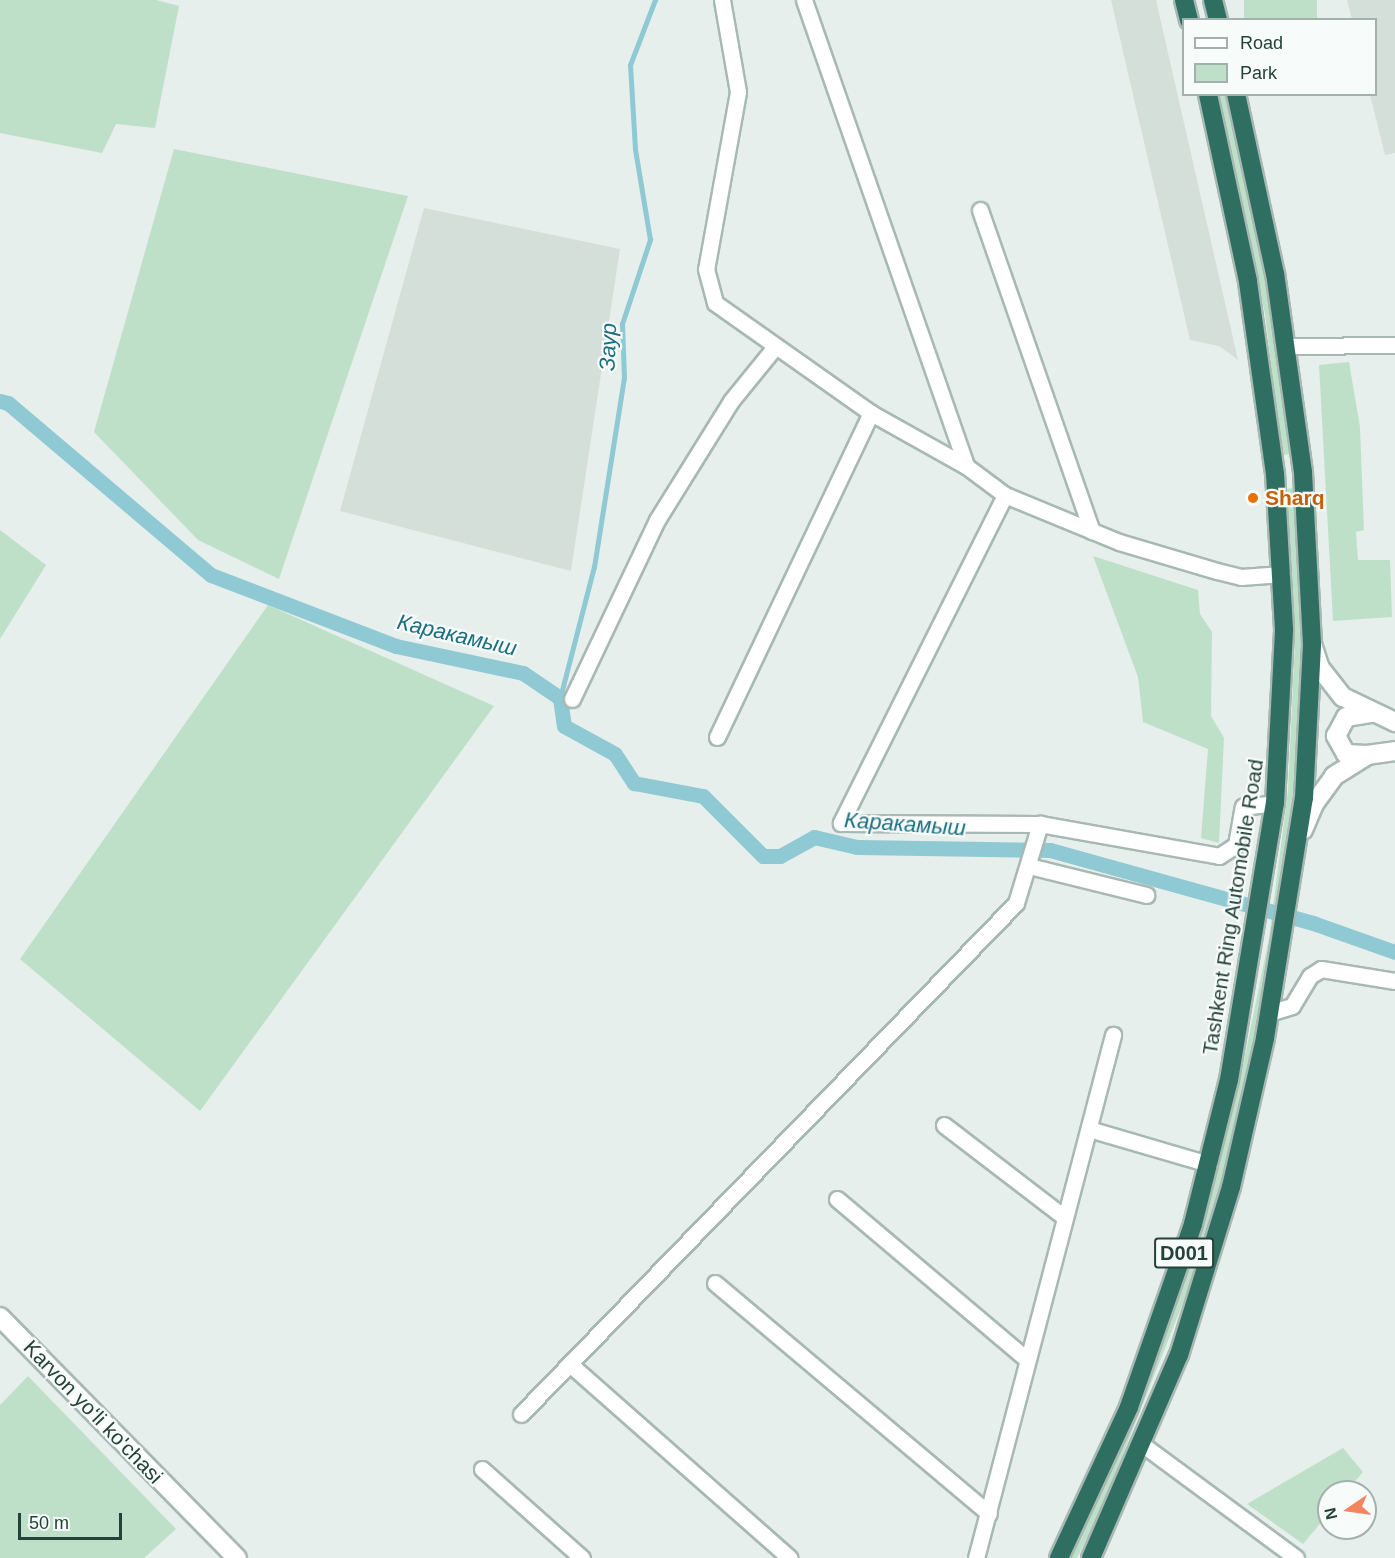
<!DOCTYPE html>
<html>
<head>
<meta charset="utf-8">
<style>
	body { margin:0 }
	#map { position:relative; width:1395px; height:1558px; overflow:hidden; background:#e6efeb; font-family:Helvetica,sans-serif }
	div>[style] { position:absolute }
	.built>* { inset:0; background:#d4dfda }
	.green>* { inset:0; background:#bfe0c8; transform-origin:0 0 }
	.stream>* { height:4.5px; margin:-2.25px; padding:0 2.25px; transform-origin:2.25px; border-radius:2.25px; background:#8ec9d4 }
	.canal>* { height:15px; margin:-7.5px; padding:0 7.5px; transform-origin:7.5px; border-radius:7.5px; background:#8ec9d4 }
	.roads { filter:drop-shadow(2px 0 #a8b8b2) drop-shadow(-2px 0 #a8b8b2) drop-shadow(0 2px #a8b8b2) drop-shadow(0 -2px #a8b8b2) }
	.street>* { height:15px; margin:-7.5px; padding:0 7.5px; transform-origin:7.5px; border-radius:7.5px; background:#fff }
	.secondary>* { height:18px; margin:-9px; padding:0 9px; transform-origin:9px; border-radius:9px; background:#fff }
	.highway>* { height:18px; margin:-9px; padding:0 9px; transform-origin:9px; border-radius:9px; background:#2f6f62 }
	.dots>* { width:16px; height:16px; translate:-50% -50%; box-sizing:border-box; border:3px solid #f7fbf9; border-radius:50% }
	span { translate:-50% -50%; white-space:nowrap; text-align:center; line-height:1.15; -webkit-text-stroke:4.5px #f7fbf9; paint-order:stroke }
	.shield-label span { padding:2px 4px; background:#f7fbf9; border:2px solid; border-radius:4px; -webkit-text-stroke-width:0 }
	.shield-label { font-size:20px; color:#24423a; font-weight:700 }
	.food-label { font-size:21px; color:#c56008; font-weight:700 }
	.left { translate:0 -50%; text-align:left }
	.street-label { font-size:21px; color:#24423a }
	.water-label { font-size:22px; color:#1c6f80; font-style:italic }
	.legend { position:absolute; left:1182px; top:18px; width:195px; height:78px; box-sizing:border-box; background:#f7fbf9; border:2px solid #a3b1ad; margin:0; padding:8px 10px; list-style:none; font-size:18px; color:#24423a }
	.legend li { display:flex; align-items:center; gap:12px; height:30px }
	.legend b { width:30px; border:2px solid #a3b1ad }
	.north { position:absolute; left:1317px; top:1480px; width:60px; height:60px; box-sizing:border-box; background:#f7fbf9; border:2px solid #a3b1ad; border-radius:50%; rotate:257deg; font-size:16px; font-weight:700; line-height:24px; text-align:center; color:#24423a }
	.north::after { content:''; display:block; margin:auto; width:21px; height:27px; background:#f4845f; clip-path:polygon(50% 0,100% 100%,50% 72%,0 100%) }
	.scale { position:absolute; left:18px; top:1513px; width:104px; height:27px; box-sizing:border-box; border:3px solid #24423a; border-top:0; padding-left:8px; font-size:18px; line-height:21px; white-space:nowrap; color:#24423a; -webkit-text-stroke:4px #f7fbf9; paint-order:stroke }
</style>
</head>
<body>
<div id="map">
	<div class="built">
		<i style="clip-path:polygon(1111px 0,1156px 0,1238px 360px,1219px 346px,1190px 340px)"></i>
		<i style="clip-path:polygon(1347px 0,1395px 0,1395px 153px,1385px 155px,1370px 95px,1376px 94px,1376px 20px,1352px 19px)"></i>
		<i style="clip-path:polygon(424px 208px,620px 249px,571px 571px,340px 511px)"></i>
	</div>
	<div class="green">
		<i style="clip-path:polygon(0 0,156px 0,179px 6px,155px 128px,116px 124px,102px 153px,0 133px)"></i>
		<i style="left:1244px;top:0;width:73px;height:20px"></i>
		<i style="clip-path:polygon(1218px 95px,1226px 95px,1246px 171px,1274px 313px,1291px 454px,1282px 455px,1265px 314px)"></i>
		<i style="clip-path:polygon(174px 149px,408px 196px,279px 579px,198px 540px,94px 432px)"></i>
		<i style="clip-path:polygon(1349px 362px,1360px 427px,1364px 530px,1356px 532px,1358px 560px,1390px 560px,1392px 617px,1333px 621px,1319px 365px)"></i>
		<i style="clip-path:polygon(1293px 488px,1303px 676px,1297px 790px,1277px 940px,1227px 1162px,1196px 1270px,1100px 1512px,1077px 1558px,1069px 1558px,1176px 1303px,1239px 1085px,1269px 938px,1288px 791px,1295px 641px,1286px 489px)"></i>
		<i style="clip-path:polygon(0 530px,46px 565px,0 639px)"></i>
		<i style="clip-path:polygon(1093px 556px,1198px 590px,1200px 614px,1212px 632px,1211px 716px,1224px 738px,1219px 843px,1201px 838px,1208px 749px,1143px 722px,1138px 677px)"></i>
		<i style="clip-path:polygon(268px 605px,494px 706px,200px 1111px,20px 959px)"></i>
		<i style="clip-path:polygon(28px 1376px,176px 1529px,144px 1558px,0 1558px,0 1405px)"></i>
		<i style="clip-path:polygon(1343px 1448px,1363px 1472px,1346px 1492px,1329px 1492px,1329px 1513px,1303px 1544px,1247px 1504px)"></i>
	</div>
	<div class="stream">
		<i style="left:560px;top:698px;width:135px;rotate:-75.5deg"></i>
		<i style="left:594px;top:567px;width:191px;rotate:-81deg"></i>
		<i style="left:624px;top:378px;width:54px;rotate:-92.1deg"></i>
		<i style="left:622px;top:324px;width:89px;rotate:-71.6deg"></i>
		<i style="left:650px;top:240px;width:92px;rotate:-99.4deg"></i>
		<i style="left:635px;top:149px;width:84px;rotate:-93.4deg"></i>
		<i style="left:630px;top:65px;width:70px;rotate:-69deg"></i>
	</div>
	<div class="canal">
		<i style="left:0;top:401px;width:8px;rotate:14deg"></i>
		<i style="left:8px;top:403px;width:266px;rotate:40.3deg"></i>
		<i style="left:211px;top:575px;width:198px;rotate:21deg"></i>
		<i style="left:396px;top:646px;width:130px;rotate:12deg"></i>
		<i style="left:523px;top:673px;width:45px;rotate:34deg"></i>
		<i style="left:560px;top:698px;width:28px;rotate:82deg"></i>
		<i style="left:564px;top:726px;width:58px;rotate:28.8deg"></i>
		<i style="left:615px;top:754px;width:35px;rotate:57deg"></i>
		<i style="left:634px;top:783px;width:70px;rotate:10.7deg"></i>
		<i style="left:703px;top:796px;width:85px;rotate:45deg"></i>
		<i style="left:763px;top:856px;width:17px"></i>
		<i style="left:780px;top:856px;width:39px;rotate:-29deg"></i>
		<i style="left:814px;top:837px;width:44px;rotate:13.1deg"></i>
		<i style="left:857px;top:847px;width:193px;rotate:0.9deg"></i>
		<i style="left:1050px;top:850px;width:273px;rotate:15.5deg"></i>
		<i style="left:1313px;top:923px;width:87px;rotate:19.5deg"></i>
	</div>
	<div class="roads">
		<div class="street">
			<i style="left:722px;top:0;width:93px;rotate:80.1deg"></i>
			<i style="left:738px;top:92px;width:180px;rotate:100.2deg"></i>
			<i style="left:706px;top:269px;width:35px;rotate:75deg"></i>
			<i style="left:715px;top:303px;width:191px;rotate:35.2deg"></i>
			<i style="left:871px;top:413px;width:109px;rotate:29.2deg"></i>
			<i style="left:966px;top:466px;width:49px;rotate:36.6deg"></i>
			<i style="left:1005px;top:495px;width:123px;rotate:22.4deg"></i>
			<i style="left:1119px;top:542px;width:102px;rotate:16.5deg"></i>
			<i style="left:1217px;top:571px;width:25px;rotate:14deg"></i>
			<i style="left:1241px;top:577px;width:41px;rotate:-4.2deg"></i>
			<i style="left:804px;top:0;width:493px;rotate:70.8deg"></i>
			<i style="left:980px;top:210px;width:340px;rotate:70.8deg"></i>
			<i style="left:1287px;top:346px;width:108px;rotate:-0.5deg"></i>
			<i style="left:1005px;top:495px;width:367px;rotate:116.6deg"></i>
			<i style="left:841px;top:823px;width:199px;rotate:0.3deg"></i>
			<i style="left:1040px;top:824px;width:182px;rotate:10.1deg"></i>
			<i style="left:1219px;top:856px;width:20px;rotate:-33deg"></i>
			<i style="left:1236px;top:845px;width:39px;rotate:-80deg"></i>
			<i style="left:1243px;top:807px;width:32px;rotate:-7deg"></i>
			<i style="left:572px;top:699px;width:198px;rotate:-64.6deg"></i>
			<i style="left:657px;top:520px;width:140px;rotate:-58.1deg"></i>
			<i style="left:731px;top:401px;width:68px;rotate:-50.9deg"></i>
			<i style="left:717px;top:737px;width:359px;rotate:-64.6deg"></i>
			<i style="left:1029px;top:866px;width:121px;rotate:13.9deg"></i>
			<i style="left:1269px;top:1013px;width:24px;rotate:-17deg"></i>
			<i style="left:1292px;top:1006px;width:35px;rotate:-59deg"></i>
			<i style="left:1310px;top:976px;width:13px;rotate:-32deg"></i>
			<i style="left:1321px;top:969px;width:75px;rotate:9.2deg"></i>
			<i style="left:944px;top:1125px;width:151px;rotate:37.5deg"></i>
			<i style="left:1089px;top:1129px;width:125px;rotate:16.3deg"></i>
			<i style="left:837px;top:1199px;width:246px;rotate:40.2deg"></i>
			<i style="left:715px;top:1283px;width:358px;rotate:40.1deg"></i>
			<i style="left:572px;top:1366px;width:290px;rotate:41.4deg"></i>
			<i style="left:521px;top:1414px;width:711px;rotate:-45.91deg"></i>
			<i style="left:1016px;top:903px;width:83px;rotate:-73.1deg"></i>
			<i style="left:1143px;top:1445px;width:190px;rotate:36.4deg"></i>
			<i style="left:482px;top:1469px;width:134px;rotate:41.7deg"></i>
			<i style="left:976px;top:1558px;width:541px;rotate:-75.32deg"></i>
		</div>
		<div class="secondary">
			<i style="left:1312px;top:644px;width:25px;rotate:72deg"></i>
			<i style="left:1320px;top:668px;width:37px;rotate:52deg"></i>
			<i style="left:1343px;top:697px;width:58px;rotate:25.7deg"></i>
			<i style="left:1367px;top:755px;width:21px;rotate:-177deg"></i>
			<i style="left:1346px;top:754px;width:21px;rotate:-119deg"></i>
			<i style="left:1336px;top:736px;width:21px;rotate:-62deg"></i>
			<i style="left:1346px;top:717px;width:26px;rotate:-9deg"></i>
			<i style="left:1303px;top:830px;width:28px;rotate:-67deg"></i>
			<i style="left:1314px;top:804px;width:34px;rotate:-54deg"></i>
			<i style="left:1334px;top:776px;width:39px;rotate:-32deg"></i>
			<i style="left:1367px;top:755px;width:28px;rotate:-8deg"></i>
			<i style="left:0;top:1317px;width:338px;rotate:45.5deg"></i>
		</div>
		<div class="highway">
			<i style="left:1184px;top:0;width:21px;rotate:76deg"></i>
			<i style="left:1213px;top:0;width:21px;rotate:76deg"></i>
			<i style="left:1059px;top:1558px;width:166px;rotate:-65.1deg"></i>
			<i style="left:1129px;top:1407px;width:194px;rotate:-70.7deg"></i>
			<i style="left:1193px;top:1224px;width:148px;rotate:-76deg"></i>
			<i style="left:1229px;top:1080px;width:281px;rotate:-80.6deg"></i>
			<i style="left:1275px;top:803px;width:174px;rotate:-87deg"></i>
			<i style="left:1284px;top:629px;width:155px;rotate:-93.3deg"></i>
			<i style="left:1275px;top:474px;width:195px;rotate:-98deg"></i>
			<i style="left:1248px;top:281px;width:191px;rotate:-102.1deg"></i>
			<i style="left:1091px;top:1558px;width:221px;rotate:-66.6deg"></i>
			<i style="left:1179px;top:1355px;width:176px;rotate:-72.8deg"></i>
			<i style="left:1231px;top:1187px;width:153px;rotate:-77.1deg"></i>
			<i style="left:1265px;top:1038px;width:243px;rotate:-80.8deg"></i>
			<i style="left:1304px;top:798px;width:154px;rotate:-87deg"></i>
			<i style="left:1312px;top:644px;width:172px;rotate:-93deg"></i>
			<i style="left:1303px;top:472px;width:200px;rotate:-98deg"></i>
			<i style="left:1275px;top:274px;width:184px;rotate:-102.2deg"></i>
		</div>
	</div>
	<div class="dots">
		<i style="left:1253px;top:498px;background:#e8710a"></i>
	</div>
	<div class="shield-label">
		<span style="left:1184px;top:1253px">D001</span>
	</div>
	<div class="food-label">
		<span class="left" style="left:1265px;top:498px">Sharq</span>
	</div>
	<div class="street-label">
		<span style="left:1233px;top:907px;rotate:-81deg">Tashkent Ring Automobile Road</span>
		<span style="left:93px;top:1412px;rotate:46deg">Karvon yo‘li ko'chasi</span>
	</div>
	<div class="water-label">
		<span style="left:608px;top:347px;rotate:-88deg">Заур</span>
		<span style="left:457px;top:635px;rotate:13deg">Каракамыш</span>
		<span style="left:905px;top:824px;rotate:4deg">Каракамыш</span>
	</div>
	<ul class="legend">
	<li><b style="height:8px;background:#fff"></b>Road</li>
	<li><b style="height:16px;background:#bfe0c8"></b>Park</li>
	</ul>
	<div class="north">N</div>
	<div class="scale">50 m</div>
</div>
</body>
</html>
